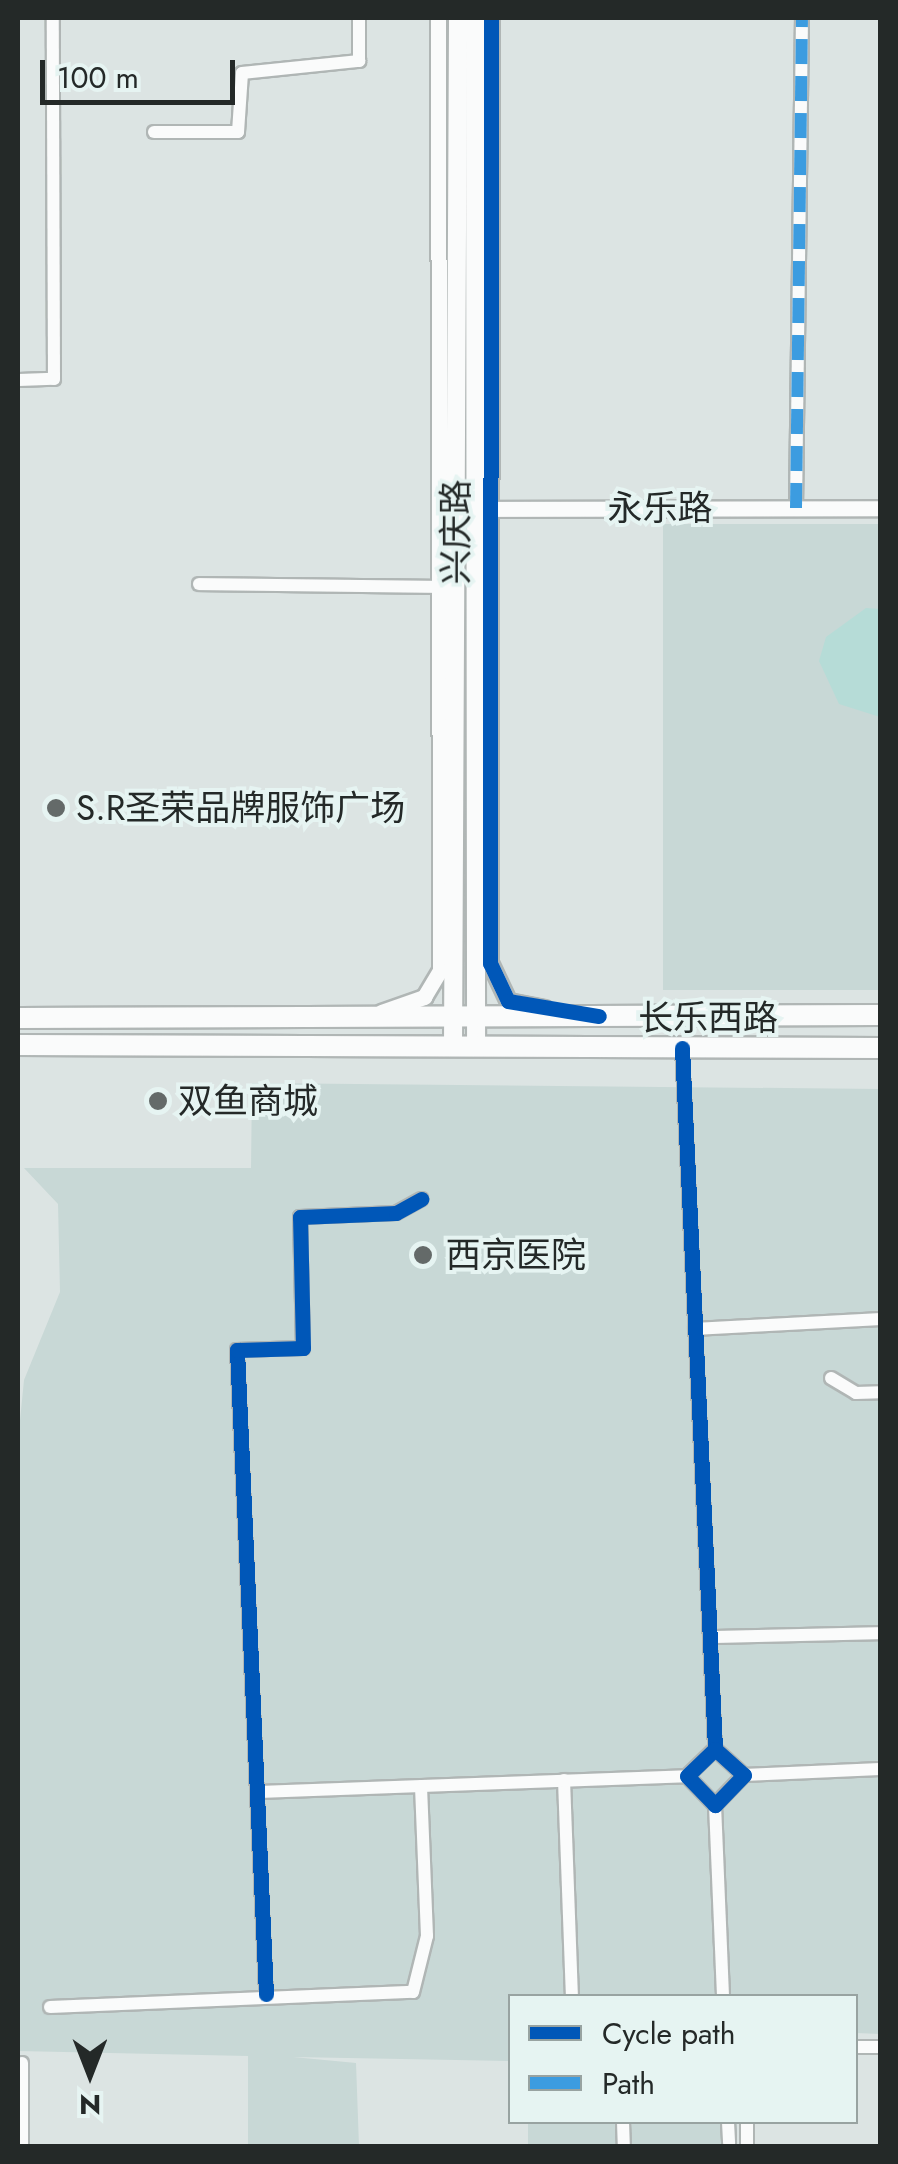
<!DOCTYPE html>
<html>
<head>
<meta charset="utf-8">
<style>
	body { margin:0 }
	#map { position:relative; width:898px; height:2164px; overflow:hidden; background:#dce4e3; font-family:Jost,"Noto Sans SC",sans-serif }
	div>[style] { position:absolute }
	.built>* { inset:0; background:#c8d8d6; transform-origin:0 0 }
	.green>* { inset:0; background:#b6dcd7 }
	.roads { filter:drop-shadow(2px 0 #b0b6b5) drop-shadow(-2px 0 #b0b6b5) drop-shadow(0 2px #b0b6b5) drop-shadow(0 -2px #b0b6b5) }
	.minor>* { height:12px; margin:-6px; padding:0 6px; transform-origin:6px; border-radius:6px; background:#fafbfb }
	.tertiary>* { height:15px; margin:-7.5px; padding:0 7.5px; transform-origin:7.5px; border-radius:7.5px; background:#fafbfb }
	.secondary>* { height:18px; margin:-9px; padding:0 9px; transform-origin:9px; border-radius:9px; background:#fafbfb }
	.primary>* { height:20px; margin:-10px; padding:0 10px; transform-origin:10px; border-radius:10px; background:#fafbfb }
	.quiet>* { height:12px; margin-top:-6px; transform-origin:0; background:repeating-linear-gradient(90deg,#3c9ce0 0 25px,transparent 0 37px) }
	.cycleway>* { height:15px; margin:-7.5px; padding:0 7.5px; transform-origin:7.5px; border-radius:7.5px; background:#0057b8 }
	.dots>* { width:28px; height:28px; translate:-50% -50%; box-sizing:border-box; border:5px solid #e6f4f2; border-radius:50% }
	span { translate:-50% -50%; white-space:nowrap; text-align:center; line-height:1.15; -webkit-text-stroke:8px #e6f4f2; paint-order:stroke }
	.street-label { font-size:35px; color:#242928 }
	.poi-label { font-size:35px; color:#242928 }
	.left { translate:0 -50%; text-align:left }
	.frame { position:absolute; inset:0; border:20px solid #242928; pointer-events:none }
	.legend { position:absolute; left:508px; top:1994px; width:350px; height:130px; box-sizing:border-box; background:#e6f4f2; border:2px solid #98a3a1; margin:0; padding:12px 18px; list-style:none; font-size:30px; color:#242928 }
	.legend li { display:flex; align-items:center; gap:20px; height:50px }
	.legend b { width:50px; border:2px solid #98a3a1 }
	.north { position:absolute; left:40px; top:2024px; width:100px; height:100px; -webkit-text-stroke:8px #e6f4f2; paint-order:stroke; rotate:180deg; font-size:28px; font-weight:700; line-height:40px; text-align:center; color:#242928 }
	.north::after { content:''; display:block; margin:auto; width:35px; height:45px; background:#242928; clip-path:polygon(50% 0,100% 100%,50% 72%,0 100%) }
	.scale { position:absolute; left:40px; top:60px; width:195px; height:45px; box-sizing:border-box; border:5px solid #242928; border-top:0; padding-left:12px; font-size:30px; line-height:35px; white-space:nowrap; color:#242928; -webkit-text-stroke:8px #e6f4f2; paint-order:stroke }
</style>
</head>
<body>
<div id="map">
	<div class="built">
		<i style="left:663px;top:524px;width:217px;height:466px"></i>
		<i style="clip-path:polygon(252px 1083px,880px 1089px,880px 2034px,856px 2033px,856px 1996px,510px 1996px,510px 2061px,293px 2057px,356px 2063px,359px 2146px,248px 2146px,248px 2056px,18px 2051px,18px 1440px,24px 1380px,60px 1292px,58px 1204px,24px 1168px,251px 1168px)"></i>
		<i style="left:528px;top:2122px;width:209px;height:24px"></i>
	</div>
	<div class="green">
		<i style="clip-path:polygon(866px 608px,880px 609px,880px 717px,839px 704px,819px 661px,826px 637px)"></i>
	</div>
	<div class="roads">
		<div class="minor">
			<i style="left:154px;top:132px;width:84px"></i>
			<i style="left:238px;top:132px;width:59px;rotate:-86.1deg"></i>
			<i style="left:242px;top:73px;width:118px;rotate:-5.9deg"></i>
			<i style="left:359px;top:61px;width:43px;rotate:-90deg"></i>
			<i style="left:18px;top:380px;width:36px;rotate:-2deg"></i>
			<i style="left:54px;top:379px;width:361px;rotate:-90.2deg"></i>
			<i style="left:796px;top:508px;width:490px;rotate:-89.3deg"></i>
			<i style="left:199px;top:584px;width:241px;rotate:0.7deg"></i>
			<i style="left:682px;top:1048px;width:702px;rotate:87.3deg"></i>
			<i style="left:715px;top:1749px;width:39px;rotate:42deg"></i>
			<i style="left:744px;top:1775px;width:42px;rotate:134deg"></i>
			<i style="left:715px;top:1805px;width:40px;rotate:-134deg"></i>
			<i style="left:687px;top:1776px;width:39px;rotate:-44deg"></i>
			<i style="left:695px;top:1329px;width:185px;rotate:-3.1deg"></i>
			<i style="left:831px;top:1378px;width:29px;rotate:31deg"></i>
			<i style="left:856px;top:1393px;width:24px;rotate:-2deg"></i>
			<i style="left:710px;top:1637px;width:170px;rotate:-1.3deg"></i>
			<i style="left:744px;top:1775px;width:136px;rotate:-2.5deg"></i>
			<i style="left:564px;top:1780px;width:216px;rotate:87.9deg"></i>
			<i style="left:258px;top:1792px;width:429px;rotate:-2.1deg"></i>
			<i style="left:715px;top:1805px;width:191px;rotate:87.6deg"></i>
			<i style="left:266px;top:1994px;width:645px;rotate:-92.58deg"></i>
			<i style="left:237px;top:1350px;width:66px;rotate:-1.7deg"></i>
			<i style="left:303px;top:1348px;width:131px;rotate:-91.3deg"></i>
			<i style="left:300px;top:1217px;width:96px;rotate:-2.4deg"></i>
			<i style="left:396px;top:1213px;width:29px;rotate:-29deg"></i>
			<i style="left:50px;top:2007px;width:363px;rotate:-2.4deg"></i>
			<i style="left:413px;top:1992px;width:58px;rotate:-76deg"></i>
			<i style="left:427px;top:1936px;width:150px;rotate:-92.3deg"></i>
			<i style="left:856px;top:2047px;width:24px"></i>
			<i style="left:22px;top:2063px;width:83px;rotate:90deg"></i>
			<i style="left:623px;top:2122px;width:24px;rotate:88deg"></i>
			<i style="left:728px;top:2122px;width:21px;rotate:87deg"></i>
			<i style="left:747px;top:2122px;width:24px;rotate:90deg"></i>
		</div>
		<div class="tertiary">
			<i style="left:491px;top:18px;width:945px;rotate:90.06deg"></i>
			<i style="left:490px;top:963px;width:42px;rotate:64.7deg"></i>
			<i style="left:508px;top:1001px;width:37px;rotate:11deg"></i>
			<i style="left:445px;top:509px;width:435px;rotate:-0.1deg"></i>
			<i style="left:381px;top:1012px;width:46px;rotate:-19.2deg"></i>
			<i style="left:424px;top:997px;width:31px;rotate:-59deg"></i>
			<i style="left:440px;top:970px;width:952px;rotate:-90.12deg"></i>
		</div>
		<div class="secondary">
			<i style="left:475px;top:18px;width:1029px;rotate:89.94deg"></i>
			<i style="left:453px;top:1047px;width:1029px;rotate:-89.72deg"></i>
		</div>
		<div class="primary">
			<i style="left:18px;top:1018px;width:862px;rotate:-0.2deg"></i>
			<i style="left:18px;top:1045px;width:862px;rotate:0.2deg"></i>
		</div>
	</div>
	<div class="quiet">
		<i style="left:796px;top:508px;width:490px;rotate:-89.3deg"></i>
	</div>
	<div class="cycleway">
		<i style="left:491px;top:18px;width:945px;rotate:90.06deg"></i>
		<i style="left:490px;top:963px;width:42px;rotate:64.7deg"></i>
		<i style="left:508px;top:1001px;width:92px;rotate:9.4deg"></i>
		<i style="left:682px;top:1048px;width:702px;rotate:87.3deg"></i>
		<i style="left:715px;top:1749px;width:39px;rotate:42deg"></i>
		<i style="left:744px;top:1775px;width:42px;rotate:134deg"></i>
		<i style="left:715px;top:1805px;width:40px;rotate:-134deg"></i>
		<i style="left:687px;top:1776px;width:39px;rotate:-44deg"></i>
		<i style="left:266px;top:1994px;width:645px;rotate:-92.58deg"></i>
		<i style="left:237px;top:1350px;width:66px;rotate:-1.7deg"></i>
		<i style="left:303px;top:1348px;width:131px;rotate:-91.3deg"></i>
		<i style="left:300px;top:1217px;width:96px;rotate:-2.4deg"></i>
		<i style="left:396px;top:1213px;width:29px;rotate:-29deg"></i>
	</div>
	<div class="dots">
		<i style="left:56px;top:808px;background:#646a69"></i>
		<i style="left:158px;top:1101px;background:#646a69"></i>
		<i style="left:423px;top:1255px;background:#646a69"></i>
	</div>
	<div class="street-label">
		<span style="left:660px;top:508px">永乐路</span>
		<span style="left:456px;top:532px;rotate:-90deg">兴庆路</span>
		<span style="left:708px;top:1018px">长乐西路</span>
	</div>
	<div class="poi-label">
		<span class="left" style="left:76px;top:808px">S.R圣荣品牌服饰广场</span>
		<span class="left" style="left:178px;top:1101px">双鱼商城</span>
		<span class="left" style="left:446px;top:1255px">西京医院</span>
	</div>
	<div class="frame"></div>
	<ul class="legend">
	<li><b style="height:12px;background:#0057b8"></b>Cycle path</li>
	<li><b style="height:12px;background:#3c9ce0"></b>Path</li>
	</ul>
	<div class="north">N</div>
	<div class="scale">100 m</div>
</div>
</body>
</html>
